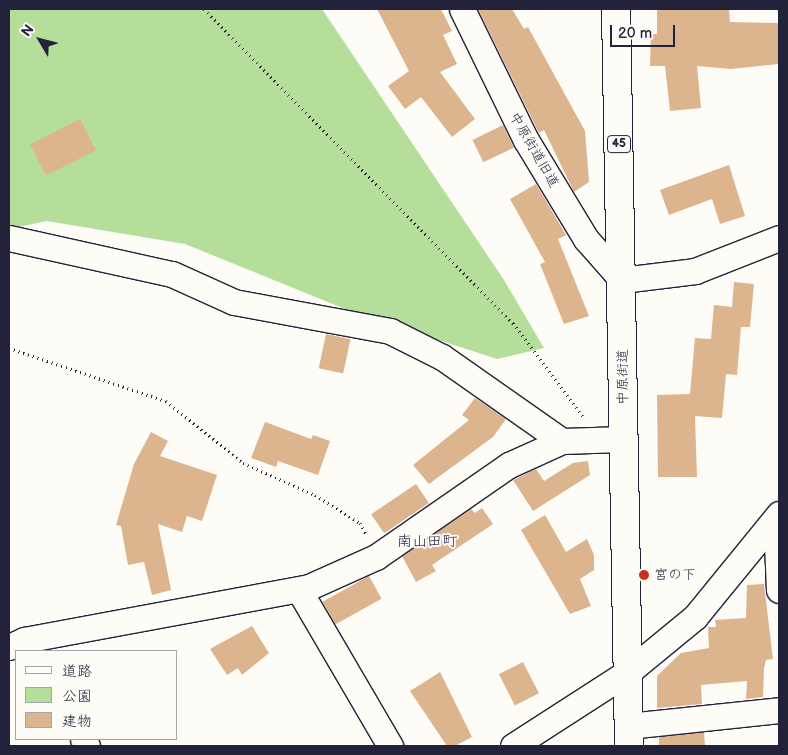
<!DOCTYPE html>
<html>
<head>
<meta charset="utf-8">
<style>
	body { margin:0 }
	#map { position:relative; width:788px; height:755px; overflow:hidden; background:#fdfcf7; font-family:"Balsamiq Sans","Klee One",sans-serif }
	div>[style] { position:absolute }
	.green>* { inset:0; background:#b5de9a }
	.building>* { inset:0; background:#dcb48d; transform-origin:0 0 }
	.path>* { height:3px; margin-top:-1.5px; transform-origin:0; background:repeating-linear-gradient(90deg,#22223b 0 1px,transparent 0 5px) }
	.roads { filter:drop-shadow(1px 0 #22223b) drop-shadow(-1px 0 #22223b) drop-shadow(0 1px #22223b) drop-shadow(0 -1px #22223b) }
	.minor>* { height:25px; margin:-12.5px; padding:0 12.5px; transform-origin:12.5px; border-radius:12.5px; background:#fdfcf7 }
	.major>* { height:28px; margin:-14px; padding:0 14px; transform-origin:14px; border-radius:14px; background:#fdfcf7 }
	.dots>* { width:14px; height:14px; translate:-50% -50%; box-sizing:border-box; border:2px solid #fdfcf7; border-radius:50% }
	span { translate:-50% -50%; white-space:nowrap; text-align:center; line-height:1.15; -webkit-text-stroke:4px #fdfcf7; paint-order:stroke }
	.shield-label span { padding:1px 4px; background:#fdfcf7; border:1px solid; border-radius:4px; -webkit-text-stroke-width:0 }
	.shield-label { font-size:12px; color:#22223b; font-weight:700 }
	.street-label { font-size:14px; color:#22223b }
	.poi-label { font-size:14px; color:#22223b }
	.left { translate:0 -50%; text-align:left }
	.neighbourhood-label { font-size:15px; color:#22223b }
	.frame { position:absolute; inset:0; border:10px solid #22223b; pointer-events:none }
	.legend { position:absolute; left:15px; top:650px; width:162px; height:90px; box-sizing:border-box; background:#fdfcf7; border:1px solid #a5a5ac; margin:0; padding:6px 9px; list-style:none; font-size:15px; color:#22223b }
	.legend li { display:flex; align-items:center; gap:10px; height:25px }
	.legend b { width:25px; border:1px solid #a5a5ac }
	.north { position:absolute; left:15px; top:15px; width:50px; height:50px; -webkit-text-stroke:4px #fdfcf7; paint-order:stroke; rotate:307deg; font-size:14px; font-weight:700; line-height:20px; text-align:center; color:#22223b }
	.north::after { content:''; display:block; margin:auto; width:18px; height:22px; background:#22223b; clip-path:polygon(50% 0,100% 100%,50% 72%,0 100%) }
	.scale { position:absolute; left:610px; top:25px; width:65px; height:22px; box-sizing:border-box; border:2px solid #22223b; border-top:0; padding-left:6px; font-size:15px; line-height:18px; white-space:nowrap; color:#22223b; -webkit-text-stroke:4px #fdfcf7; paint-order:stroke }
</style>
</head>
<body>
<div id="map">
	<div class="green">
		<i style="clip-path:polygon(9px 9px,322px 9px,504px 280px,544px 348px,497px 359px,350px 311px,185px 244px,47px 221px,9px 229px)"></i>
	</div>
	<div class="building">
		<i style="clip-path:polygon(377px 9px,441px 9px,452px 31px,443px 35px,457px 64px,440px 72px,475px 119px,452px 137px,421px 97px,405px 109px,388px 86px,409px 71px)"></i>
		<i style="clip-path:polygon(478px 9px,512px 9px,524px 29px,528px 27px,585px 131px,589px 182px,574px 192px,544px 130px,539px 133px)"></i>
		<i style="clip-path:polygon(657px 9px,729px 9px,730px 22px,779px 23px,779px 64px,731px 69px,697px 66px,701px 108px,670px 111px,665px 66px,650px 66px,651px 34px,657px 34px)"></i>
		<i style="left:80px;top:119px;width:35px;height:56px;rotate:63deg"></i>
		<i style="left:503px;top:125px;width:25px;height:34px;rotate:64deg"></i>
		<i style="clip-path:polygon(729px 165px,745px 216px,720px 224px,712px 199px,669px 215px,660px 190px)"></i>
		<i style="clip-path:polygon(536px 184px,566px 235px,558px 239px,589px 316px,564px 324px,540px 264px,545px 262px,510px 199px)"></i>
		<i style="clip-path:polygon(734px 282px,754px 284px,750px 327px,741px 327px,737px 375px,726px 374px,722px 418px,695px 416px,697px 477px,658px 477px,657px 395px,690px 394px,695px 338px,711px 339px,714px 305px,732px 307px)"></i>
		<i style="left:326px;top:334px;width:25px;height:35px;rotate:12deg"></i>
		<i style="clip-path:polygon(475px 398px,506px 419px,493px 437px,429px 484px,413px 465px,469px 420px,462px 415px)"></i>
		<i style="clip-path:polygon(265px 422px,311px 439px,313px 435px,330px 441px,318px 475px,278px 461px,276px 467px,251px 458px)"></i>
		<i style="clip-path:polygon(151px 432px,168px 441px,160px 456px,217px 475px,202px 521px,187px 516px,182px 532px,158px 524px,171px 590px,152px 595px,144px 562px,128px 565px,121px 526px,116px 525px,134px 464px)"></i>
		<i style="clip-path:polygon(588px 461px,590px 475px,533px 511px,513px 480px,536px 469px,544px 481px,573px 463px)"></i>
		<i style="left:416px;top:484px;width:23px;height:54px;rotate:56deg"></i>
		<i style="clip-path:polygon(482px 508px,493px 524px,432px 565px,436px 571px,416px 582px,402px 556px,471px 509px,475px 513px)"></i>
		<i style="clip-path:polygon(545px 515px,566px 552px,587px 539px,594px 555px,594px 570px,580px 579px,591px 606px,570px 614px,521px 530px)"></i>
		<i style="left:369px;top:576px;width:26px;height:53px;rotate:61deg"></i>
		<i style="clip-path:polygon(764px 584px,773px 659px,766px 660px,764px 668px,763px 697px,746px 699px,747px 681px,701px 685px,702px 704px,657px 708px,657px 676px,681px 653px,709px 648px,708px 627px,716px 627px,715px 620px,746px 618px,747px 585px)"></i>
		<i style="clip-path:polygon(252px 626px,269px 653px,242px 675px,238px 668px,227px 675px,210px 649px)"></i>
		<i style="left:523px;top:662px;width:35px;height:27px;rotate:63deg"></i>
		<i style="clip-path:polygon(440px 672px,472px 737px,455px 746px,447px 746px,410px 691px)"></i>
		<i style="clip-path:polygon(704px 732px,705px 746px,659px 746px,659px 737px)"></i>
	</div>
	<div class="path">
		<i style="left:204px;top:9px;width:441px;rotate:45.5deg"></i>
		<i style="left:513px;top:323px;width:119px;rotate:53.2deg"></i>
		<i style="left:9px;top:348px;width:166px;rotate:18.7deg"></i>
		<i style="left:166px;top:401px;width:99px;rotate:38.8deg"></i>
		<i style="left:243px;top:463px;width:79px;rotate:24deg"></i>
		<i style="left:315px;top:495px;width:53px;rotate:31.9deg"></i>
		<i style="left:360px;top:523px;width:15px;rotate:62deg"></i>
	</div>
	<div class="roads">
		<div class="minor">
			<i style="left:462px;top:9px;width:146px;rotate:64deg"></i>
			<i style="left:526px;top:140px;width:116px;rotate:58.8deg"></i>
			<i style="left:586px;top:239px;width:55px;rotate:48.7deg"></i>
			<i style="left:622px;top:280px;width:74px;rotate:-7deg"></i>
			<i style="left:695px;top:271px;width:90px;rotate:-21.4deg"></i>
			<i style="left:9px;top:238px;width:167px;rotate:12.5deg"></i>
			<i style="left:172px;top:274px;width:68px;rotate:24.3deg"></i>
			<i style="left:234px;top:302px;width:159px;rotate:10.5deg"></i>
			<i style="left:390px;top:331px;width:58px;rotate:26.6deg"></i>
			<i style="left:442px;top:357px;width:146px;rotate:35deg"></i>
			<i style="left:776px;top:519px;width:71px;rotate:87.6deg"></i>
			<i style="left:299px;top:590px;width:181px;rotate:59.7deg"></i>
			<i style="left:9px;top:647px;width:17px;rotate:-25deg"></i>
			<i style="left:24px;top:640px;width:290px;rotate:-10.5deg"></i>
			<i style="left:309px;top:587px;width:73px;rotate:-24.1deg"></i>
			<i style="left:376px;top:557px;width:162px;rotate:-34.7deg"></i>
			<i style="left:509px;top:465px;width:58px;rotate:-24.4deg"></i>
			<i style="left:562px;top:441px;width:61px;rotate:-1.9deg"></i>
			<i style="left:628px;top:726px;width:152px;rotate:-6deg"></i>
			<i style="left:83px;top:739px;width:8px;rotate:60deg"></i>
			<i style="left:513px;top:746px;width:137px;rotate:-32.8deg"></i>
			<i style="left:628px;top:672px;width:87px;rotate:-39.4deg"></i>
			<i style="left:695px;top:617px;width:133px;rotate:-50.8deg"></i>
		</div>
		<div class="major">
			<i style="left:616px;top:9px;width:737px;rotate:88.99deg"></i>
		</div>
	</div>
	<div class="dots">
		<i style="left:644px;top:575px;background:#c8321e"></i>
	</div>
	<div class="shield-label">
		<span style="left:619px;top:144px">45</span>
	</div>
	<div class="street-label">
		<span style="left:534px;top:150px;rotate:60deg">中原街道旧道</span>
		<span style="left:623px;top:377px;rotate:-90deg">中原街道</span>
	</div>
	<div class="poi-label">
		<span class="left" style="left:654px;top:575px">宮の下</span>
	</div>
	<div class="neighbourhood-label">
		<span style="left:427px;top:542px">南山田町</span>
	</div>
	<div class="frame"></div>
	<ul class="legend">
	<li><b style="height:6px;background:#fdfcf7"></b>道路</li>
	<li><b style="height:14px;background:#b5de9a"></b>公園</li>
	<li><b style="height:14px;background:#dcb48d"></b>建物</li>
	</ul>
	<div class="north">N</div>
	<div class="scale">20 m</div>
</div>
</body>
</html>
